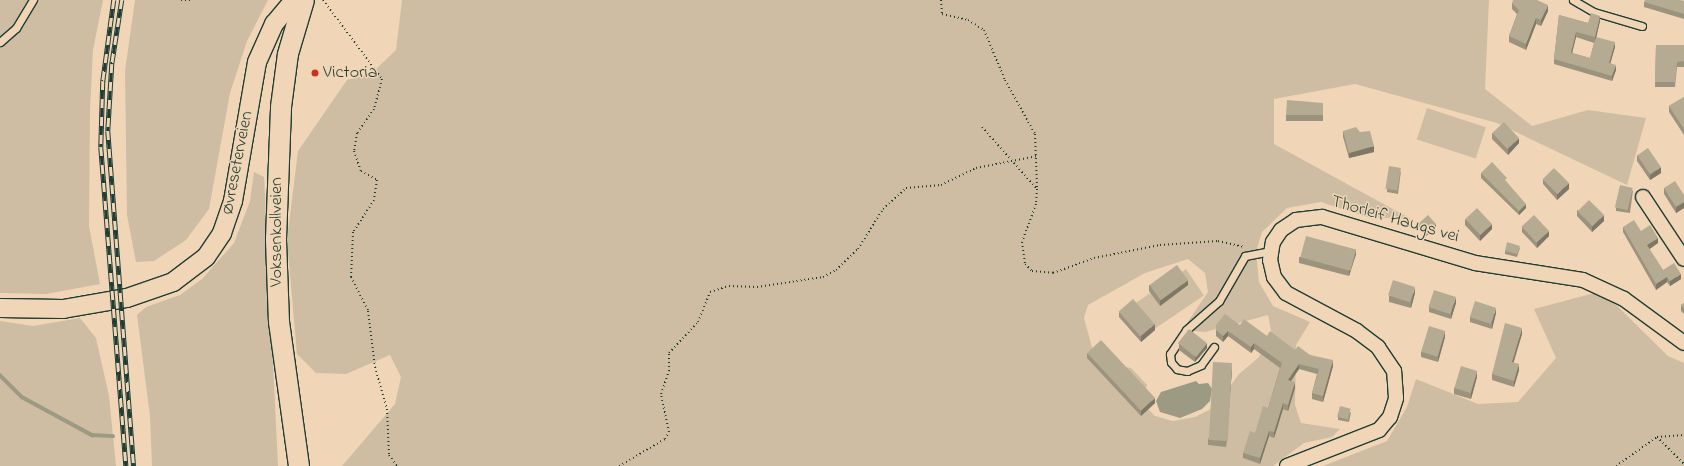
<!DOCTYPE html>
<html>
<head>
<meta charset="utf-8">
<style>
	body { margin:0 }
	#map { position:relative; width:1684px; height:466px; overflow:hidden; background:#f0d6b7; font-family:"Indie Flower",sans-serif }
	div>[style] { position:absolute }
	.green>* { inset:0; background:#cebda2; transform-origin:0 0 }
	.water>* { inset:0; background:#9d9a83 }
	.stream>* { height:3.5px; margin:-1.75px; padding:0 1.75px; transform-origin:1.75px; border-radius:1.75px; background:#9d9a83 }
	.path>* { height:2px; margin-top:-1px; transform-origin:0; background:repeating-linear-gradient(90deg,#1f3d34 0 1px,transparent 0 4px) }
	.roads { filter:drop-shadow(1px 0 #1f3d34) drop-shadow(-1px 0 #1f3d34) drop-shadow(0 1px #1f3d34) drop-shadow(0 -1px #1f3d34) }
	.service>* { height:7px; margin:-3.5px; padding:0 3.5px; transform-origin:3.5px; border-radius:3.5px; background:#f0d6b7 }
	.minor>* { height:14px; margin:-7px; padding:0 7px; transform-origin:7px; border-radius:7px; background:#f0d6b7 }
	.tertiary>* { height:18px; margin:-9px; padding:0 9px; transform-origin:9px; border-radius:9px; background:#f0d6b7 }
	.secondary>* { height:20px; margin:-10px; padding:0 10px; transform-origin:10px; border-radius:10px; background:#f0d6b7 }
	.rail>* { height:4.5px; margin-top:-2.25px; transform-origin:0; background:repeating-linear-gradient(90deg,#f0d6b7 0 9px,#1f3d34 0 18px); box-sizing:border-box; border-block:1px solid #1f3d34 }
	.wall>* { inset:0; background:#9c937e }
	.shaded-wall>* { inset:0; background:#7f7867 }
	.building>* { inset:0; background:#b5ab93; transform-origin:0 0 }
	.dots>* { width:11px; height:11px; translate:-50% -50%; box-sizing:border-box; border:2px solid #f0d6b7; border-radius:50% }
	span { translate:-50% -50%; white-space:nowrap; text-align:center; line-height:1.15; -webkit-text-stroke:3px #f0d6b7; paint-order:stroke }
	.poi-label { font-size:18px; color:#1f3d34 }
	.left { translate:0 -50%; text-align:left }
	.street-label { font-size:18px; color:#1f3d34 }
</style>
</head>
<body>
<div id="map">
	<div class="green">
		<i style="clip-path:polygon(0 0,103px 0,93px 50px,90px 111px,89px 226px,100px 284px,46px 294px,0 293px)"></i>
		<i style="clip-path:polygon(135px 0,268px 0,247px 41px,230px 93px,209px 209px,186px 240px,154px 261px,136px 262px,127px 215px,125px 71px)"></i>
		<i style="clip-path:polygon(evenodd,402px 0,1489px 0,1485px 89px,1532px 126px,1588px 110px,1646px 118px,1627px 185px,1497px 123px,1355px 84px,1274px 99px,1274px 144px,1411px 219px,1367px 217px,1321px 202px,1287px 208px,1262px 232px,1256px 252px,1259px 282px,1273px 306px,1310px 322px,1296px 345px,1295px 405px,1301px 423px,1340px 429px,1332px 437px,1304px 443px,1273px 466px,342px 466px,395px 404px,401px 377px,390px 355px,346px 374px,316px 373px,297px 354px,287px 240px,298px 151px,347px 80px,371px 74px,396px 50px,402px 0,1188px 259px,1205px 273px,1208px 292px,1187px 323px,1194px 331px,1205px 332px,1268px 315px,1272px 336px,1258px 358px,1239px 374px,1215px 407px,1195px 417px,1173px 421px,1155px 416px,1142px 403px,1147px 385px,1131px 368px,1105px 363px,1093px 351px,1084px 318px,1088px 305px,1145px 273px,1188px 259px)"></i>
		<i style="left:1427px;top:108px;width:62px;height:33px;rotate:18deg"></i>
		<i style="clip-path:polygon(254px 172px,264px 177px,278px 466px,152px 466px,150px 416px,137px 315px,146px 307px,180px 295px,202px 279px,234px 243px,250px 201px)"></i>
		<i style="left:1186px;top:269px;width:32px;height:62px;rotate:56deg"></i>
		<i style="clip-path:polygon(1602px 291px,1668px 356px,1684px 363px,1684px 466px,1323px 466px,1387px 441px,1407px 407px,1416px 379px,1478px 404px,1518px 402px,1556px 358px,1534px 309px)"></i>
		<i style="clip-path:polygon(80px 318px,96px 338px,109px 396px,116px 466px,0 466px,0 321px,33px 326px)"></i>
	</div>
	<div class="water">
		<i style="clip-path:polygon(1196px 381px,1199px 384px,1208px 383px,1212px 389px,1210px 401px,1202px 409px,1180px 418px,1160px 412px,1156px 401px,1161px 392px)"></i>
	</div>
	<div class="stream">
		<i style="left:0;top:375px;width:31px;rotate:45deg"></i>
		<i style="left:22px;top:397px;width:80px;rotate:28.5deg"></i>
		<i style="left:92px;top:435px;width:21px;rotate:3deg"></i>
	</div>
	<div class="path">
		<i style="left:181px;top:0;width:12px"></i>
		<i style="left:323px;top:0;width:99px;rotate:53.2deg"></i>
		<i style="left:382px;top:79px;width:31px;rotate:105deg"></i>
		<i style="left:374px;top:109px;width:29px;rotate:125deg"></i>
		<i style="left:357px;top:133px;width:18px;rotate:99deg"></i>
		<i style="left:354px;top:151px;width:21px;rotate:71deg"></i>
		<i style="left:361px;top:171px;width:18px;rotate:29deg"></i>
		<i style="left:377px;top:180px;width:20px;rotate:99deg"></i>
		<i style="left:374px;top:200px;width:38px;rotate:123deg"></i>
		<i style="left:353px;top:232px;width:45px;rotate:92.5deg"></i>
		<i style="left:351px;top:277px;width:38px;rotate:63deg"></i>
		<i style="left:368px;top:311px;width:56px;rotate:82.9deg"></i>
		<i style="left:375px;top:367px;width:44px;rotate:74.1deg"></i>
		<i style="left:387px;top:409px;width:46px;rotate:87.5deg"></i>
		<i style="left:389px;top:455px;width:14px;rotate:54deg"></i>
		<i style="left:941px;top:0;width:14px;rotate:86deg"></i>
		<i style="left:942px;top:14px;width:27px;rotate:13deg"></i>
		<i style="left:968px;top:20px;width:19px;rotate:32deg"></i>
		<i style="left:984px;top:30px;width:54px;rotate:67.2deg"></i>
		<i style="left:1005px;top:80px;width:62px;rotate:60.9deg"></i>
		<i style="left:1035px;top:134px;width:53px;rotate:87.8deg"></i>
		<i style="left:982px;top:127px;width:83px;rotate:48.4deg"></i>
		<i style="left:1037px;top:189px;width:15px;rotate:94deg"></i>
		<i style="left:1036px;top:204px;width:40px;rotate:110.2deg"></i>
		<i style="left:1022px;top:242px;width:22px;rotate:82deg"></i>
		<i style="left:1025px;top:264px;width:10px;rotate:45deg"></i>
		<i style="left:1032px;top:271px;width:21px;rotate:5deg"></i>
		<i style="left:1053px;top:273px;width:44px;rotate:-20.1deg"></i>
		<i style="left:1094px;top:258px;width:67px;rotate:-11.1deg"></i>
		<i style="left:1160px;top:245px;width:58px;rotate:-3.9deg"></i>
		<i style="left:1218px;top:241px;width:26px;rotate:13deg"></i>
		<i style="left:1657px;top:437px;width:38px;rotate:45deg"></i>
		<i style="left:619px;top:466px;width:53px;rotate:-30.4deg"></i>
		<i style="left:665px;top:439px;width:8px;rotate:-60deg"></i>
		<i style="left:669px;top:432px;width:39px;rotate:-102deg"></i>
		<i style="left:661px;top:394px;width:24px;rotate:-71deg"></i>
		<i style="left:669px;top:371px;width:18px;rotate:-90deg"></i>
		<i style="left:669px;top:353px;width:42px;rotate:-46.9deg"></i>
		<i style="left:698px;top:322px;width:32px;rotate:-68deg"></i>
		<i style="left:710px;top:292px;width:20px;rotate:-18deg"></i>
		<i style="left:729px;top:286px;width:28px;rotate:2deg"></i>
		<i style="left:757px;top:287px;width:67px;rotate:-8.6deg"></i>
		<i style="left:823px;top:277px;width:15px;rotate:-28deg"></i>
		<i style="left:836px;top:270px;width:30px;rotate:-44deg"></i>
		<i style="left:858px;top:249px;width:47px;rotate:-58deg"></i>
		<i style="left:883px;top:209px;width:31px;rotate:-42deg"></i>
		<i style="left:906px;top:188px;width:35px;rotate:-5deg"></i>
		<i style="left:941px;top:185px;width:39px;rotate:-26deg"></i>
		<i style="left:976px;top:168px;width:62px;rotate:-11.1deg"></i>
		<i style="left:1616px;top:466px;width:50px;rotate:-35.3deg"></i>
		<i style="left:1657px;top:437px;width:27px;rotate:-4deg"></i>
	</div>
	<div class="roads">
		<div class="service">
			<i style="left:1573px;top:0;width:24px;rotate:30deg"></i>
			<i style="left:1594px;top:12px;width:50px;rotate:16.3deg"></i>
			<i style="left:0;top:42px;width:21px;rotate:-41deg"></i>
			<i style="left:16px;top:28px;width:33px;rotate:-59deg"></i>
			<i style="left:1214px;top:347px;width:22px;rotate:126deg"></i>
			<i style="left:1201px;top:365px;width:15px;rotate:157deg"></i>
			<i style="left:1187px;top:371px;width:10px;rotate:-169deg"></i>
			<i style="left:1177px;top:369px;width:9px;rotate:-131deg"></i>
			<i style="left:1171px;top:362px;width:8px;rotate:-97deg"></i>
			<i style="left:1170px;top:354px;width:29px;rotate:-56deg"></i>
			<i style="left:1186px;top:330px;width:44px;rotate:-41.3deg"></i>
			<i style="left:1219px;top:301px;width:52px;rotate:-60deg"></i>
			<i style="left:1245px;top:256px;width:26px;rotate:-11deg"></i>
		</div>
		<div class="minor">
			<i style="left:1643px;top:197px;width:74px;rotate:56.5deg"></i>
			<i style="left:1287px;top:466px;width:99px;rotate:-21.4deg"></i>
			<i style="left:1379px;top:430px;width:17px;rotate:-50deg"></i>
			<i style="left:1390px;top:417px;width:20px;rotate:-72deg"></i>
			<i style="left:1396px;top:398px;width:27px;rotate:-94deg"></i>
			<i style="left:1394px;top:371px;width:29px;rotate:-124deg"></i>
			<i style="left:1378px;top:347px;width:26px;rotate:-143deg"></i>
			<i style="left:1357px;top:331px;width:81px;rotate:-151.8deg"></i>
			<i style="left:1286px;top:293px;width:20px;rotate:-127deg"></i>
			<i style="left:1274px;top:277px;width:17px;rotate:-103deg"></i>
			<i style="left:1270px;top:260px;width:18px;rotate:-81deg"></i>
			<i style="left:1273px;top:242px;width:14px;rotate:-56deg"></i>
			<i style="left:1281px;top:230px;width:18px;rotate:-34deg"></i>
			<i style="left:1296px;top:220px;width:26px;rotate:-7deg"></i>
			<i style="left:1322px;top:217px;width:160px;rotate:16.7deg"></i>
			<i style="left:1475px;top:263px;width:109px;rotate:8.9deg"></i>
			<i style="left:1583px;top:280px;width:45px;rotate:24.9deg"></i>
			<i style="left:1624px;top:299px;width:74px;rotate:36.3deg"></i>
		</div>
		<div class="tertiary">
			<i style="left:0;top:308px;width:63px;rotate:0.9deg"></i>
			<i style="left:63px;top:309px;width:65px;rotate:-9.8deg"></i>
			<i style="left:127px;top:298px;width:49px;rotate:-19.2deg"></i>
			<i style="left:173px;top:282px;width:41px;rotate:-37.1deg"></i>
			<i style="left:206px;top:257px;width:29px;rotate:-56deg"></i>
			<i style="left:222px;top:233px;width:34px;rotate:-71deg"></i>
			<i style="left:233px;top:201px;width:141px;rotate:-80.2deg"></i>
			<i style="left:257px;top:62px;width:42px;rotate:-65.9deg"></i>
			<i style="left:274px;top:24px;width:31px;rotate:-50deg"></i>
		</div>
		<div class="secondary">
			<i style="left:299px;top:466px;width:145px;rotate:-97.9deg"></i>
			<i style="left:279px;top:322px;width:83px;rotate:-92.1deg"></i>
			<i style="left:276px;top:239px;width:132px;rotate:-87.8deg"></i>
			<i style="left:281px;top:107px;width:53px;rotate:-82.5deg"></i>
			<i style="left:288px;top:54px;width:56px;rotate:-73.5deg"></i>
		</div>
	</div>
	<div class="rail">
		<i style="left:114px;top:0;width:82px;rotate:97.7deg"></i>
		<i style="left:103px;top:81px;width:66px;rotate:91.7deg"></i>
		<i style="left:101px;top:147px;width:320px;rotate:85.5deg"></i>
		<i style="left:122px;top:0;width:65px;rotate:98.9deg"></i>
		<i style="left:112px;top:64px;width:67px;rotate:93.4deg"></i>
		<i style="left:108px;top:131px;width:336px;rotate:85.6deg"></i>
	</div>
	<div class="wall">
		<i style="clip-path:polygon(1684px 1px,1684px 19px,1644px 7px,1644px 2px)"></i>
		<i style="clip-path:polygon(1512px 3px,1548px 11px,1541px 26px,1536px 24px,1526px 50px,1509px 42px,1509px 36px,1517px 14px,1512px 9px)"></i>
		<i style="clip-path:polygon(evenodd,1559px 15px,1588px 23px,1600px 21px,1596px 37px,1615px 47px,1610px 63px,1616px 70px,1612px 81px,1554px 64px,1554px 59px,1559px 15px,1576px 37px,1594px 43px,1590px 58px,1572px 53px,1576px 37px)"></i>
		<i style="clip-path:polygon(1656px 45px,1684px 45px,1684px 67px,1677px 67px,1675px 87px,1655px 87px)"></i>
		<i style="clip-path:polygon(1684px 97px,1684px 135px,1669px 112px,1669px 106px)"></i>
		<i style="clip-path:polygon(1323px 103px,1323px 121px,1286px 121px,1286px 115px)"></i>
		<i style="clip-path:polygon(1343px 131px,1360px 132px,1374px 152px,1349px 158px,1343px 137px)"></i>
		<i style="clip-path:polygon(1492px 133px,1519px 143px,1508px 155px,1492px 139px)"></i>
		<i style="clip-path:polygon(1637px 155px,1661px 173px,1650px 180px,1637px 161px)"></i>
		<i style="clip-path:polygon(1401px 171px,1398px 194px,1387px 192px,1387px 189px)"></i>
		<i style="clip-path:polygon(1481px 173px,1507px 182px,1507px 183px,1526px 208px,1519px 215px,1481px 178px)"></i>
		<i style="clip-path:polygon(1543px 179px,1569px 189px,1557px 200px,1543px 184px)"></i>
		<i style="clip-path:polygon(1664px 188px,1684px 195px,1684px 208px,1676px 213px,1664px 194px)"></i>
		<i style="clip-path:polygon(1633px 190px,1630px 213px,1616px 211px,1616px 208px)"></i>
		<i style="clip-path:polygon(1577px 210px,1604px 221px,1592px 232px,1577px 216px)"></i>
		<i style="clip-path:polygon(1465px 219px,1492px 229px,1480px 241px,1465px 225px)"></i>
		<i style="clip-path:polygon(1418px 223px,1436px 227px,1426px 236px,1418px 226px)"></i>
		<i style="clip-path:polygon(1522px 227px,1549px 236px,1537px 248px,1522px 232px)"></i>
		<i style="clip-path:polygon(1623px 227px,1641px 231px,1658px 243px,1649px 249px,1663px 270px,1681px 279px,1670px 286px,1667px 282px,1656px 290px,1623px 232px)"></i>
		<i style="clip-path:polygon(1520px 248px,1517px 257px,1505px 254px,1505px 251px)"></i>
		<i style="clip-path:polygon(1356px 254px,1349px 276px,1299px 263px,1299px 257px)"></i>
		<i style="clip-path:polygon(1149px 285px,1188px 285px,1160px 306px,1149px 291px)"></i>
		<i style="clip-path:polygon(1415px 293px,1411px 308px,1389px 302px,1389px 296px)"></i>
		<i style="clip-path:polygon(1456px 303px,1451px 319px,1429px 312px,1429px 307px)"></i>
		<i style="clip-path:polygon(1684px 303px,1684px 314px,1681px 311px,1681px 305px)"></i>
		<i style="clip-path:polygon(1119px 312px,1155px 330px,1141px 342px,1119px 317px)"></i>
		<i style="clip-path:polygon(1496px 313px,1492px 329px,1470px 322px,1470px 317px)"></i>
		<i style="clip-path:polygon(1240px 325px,1267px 336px,1295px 350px,1310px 355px,1333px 366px,1323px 402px,1312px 399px,1312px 393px,1317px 374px,1299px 369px,1291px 381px,1295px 388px,1288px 411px,1283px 409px,1274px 438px,1269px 436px,1260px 464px,1243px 458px,1243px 453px,1255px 433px,1268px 408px,1280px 368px,1254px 349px,1251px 353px,1228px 336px,1223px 342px,1216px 336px,1216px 330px)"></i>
		<i style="clip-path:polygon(1522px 334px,1513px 362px,1519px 370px,1514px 387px,1492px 380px,1492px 374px)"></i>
		<i style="clip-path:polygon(1445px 337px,1438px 362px,1421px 357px,1421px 352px)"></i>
		<i style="clip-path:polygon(1179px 344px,1207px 348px,1195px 362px,1179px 350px)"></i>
		<i style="clip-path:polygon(1087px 353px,1155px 403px,1141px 416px,1087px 358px)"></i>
		<i style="clip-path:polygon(1232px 369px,1226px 447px,1208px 445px,1208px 440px)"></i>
		<i style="clip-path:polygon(1477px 377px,1471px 399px,1454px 394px,1454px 388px)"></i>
		<i style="clip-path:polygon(1351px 412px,1349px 422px,1338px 420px,1338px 417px)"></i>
	</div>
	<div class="shaded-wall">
		<i style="clip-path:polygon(1548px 5px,1548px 11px,1541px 26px,1541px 20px)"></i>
		<i style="clip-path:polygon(1600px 16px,1600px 21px,1595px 43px,1595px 37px)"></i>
		<i style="clip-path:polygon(1536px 18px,1536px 24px,1526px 50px,1526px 44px)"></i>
		<i style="clip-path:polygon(1576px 32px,1576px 37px,1571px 58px,1571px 53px)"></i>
		<i style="clip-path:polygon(1615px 42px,1615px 47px,1609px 68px,1609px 63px)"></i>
		<i style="clip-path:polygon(1616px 65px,1616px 70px,1612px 81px,1612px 76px)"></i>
		<i style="clip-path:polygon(1519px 138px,1519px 143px,1508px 155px,1508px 149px)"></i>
		<i style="clip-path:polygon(1374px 146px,1374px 152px,1349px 158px,1349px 153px)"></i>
		<i style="clip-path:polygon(1661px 167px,1661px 173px,1650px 180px,1650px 175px)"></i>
		<i style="clip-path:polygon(1569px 183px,1569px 189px,1557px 200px,1557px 194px)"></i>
		<i style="clip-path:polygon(1684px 202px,1684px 208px,1676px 213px,1676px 207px)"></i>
		<i style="clip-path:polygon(1526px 204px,1526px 208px,1519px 215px,1519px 211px)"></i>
		<i style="clip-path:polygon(1604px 215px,1604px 221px,1592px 232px,1592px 226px)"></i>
		<i style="clip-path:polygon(1436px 224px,1436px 227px,1426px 236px,1426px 233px)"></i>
		<i style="clip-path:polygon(1492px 224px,1492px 229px,1480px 241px,1480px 235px)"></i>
		<i style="clip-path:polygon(1549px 231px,1549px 236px,1537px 248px,1537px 242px)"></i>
		<i style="clip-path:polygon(1658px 238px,1658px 243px,1647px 251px,1647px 245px)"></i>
		<i style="clip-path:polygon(1356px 249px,1356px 254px,1349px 276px,1349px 270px)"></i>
		<i style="clip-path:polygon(1681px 274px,1681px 279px,1670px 286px,1670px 281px)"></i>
		<i style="clip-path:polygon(1667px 277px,1667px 282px,1656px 290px,1656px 284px)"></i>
		<i style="clip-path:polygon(1188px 280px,1188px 285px,1160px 306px,1160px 300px)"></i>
		<i style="clip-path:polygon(1415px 287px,1415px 293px,1411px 308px,1411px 303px)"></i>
		<i style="clip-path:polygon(1456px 297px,1456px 303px,1451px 319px,1451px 313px)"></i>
		<i style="clip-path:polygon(1496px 308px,1496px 313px,1492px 329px,1492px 323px)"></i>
		<i style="clip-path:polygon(1155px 324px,1155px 330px,1141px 342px,1141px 336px)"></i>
		<i style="clip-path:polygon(1522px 328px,1522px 334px,1512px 368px,1512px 362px)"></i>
		<i style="clip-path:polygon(1228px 331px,1228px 336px,1223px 342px,1223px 336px)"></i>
		<i style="clip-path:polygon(1445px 331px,1445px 337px,1438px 362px,1438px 357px)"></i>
		<i style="clip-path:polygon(1207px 343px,1207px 348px,1195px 362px,1195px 357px)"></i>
		<i style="clip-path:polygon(1254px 343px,1254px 349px,1251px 353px,1251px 347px)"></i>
		<i style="clip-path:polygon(1333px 360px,1333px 366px,1323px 402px,1323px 396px)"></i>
		<i style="clip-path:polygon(1232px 363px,1232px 369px,1226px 447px,1226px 441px)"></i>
		<i style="clip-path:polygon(1299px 364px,1299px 369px,1288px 385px,1288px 380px)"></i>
		<i style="clip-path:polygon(1519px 364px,1519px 370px,1514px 387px,1514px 381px)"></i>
		<i style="clip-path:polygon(1477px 371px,1477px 377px,1471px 399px,1471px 393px)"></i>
		<i style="clip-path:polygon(1295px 382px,1295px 388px,1288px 411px,1288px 405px)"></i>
		<i style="clip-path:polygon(1155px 398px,1155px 403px,1141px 416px,1141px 410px)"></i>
		<i style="clip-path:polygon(1283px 403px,1283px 409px,1274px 438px,1274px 432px)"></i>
		<i style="clip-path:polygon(1269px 431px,1269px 436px,1260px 464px,1260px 458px)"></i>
	</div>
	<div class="building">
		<i style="clip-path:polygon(1513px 0,1537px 0,1548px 5px,1541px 20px,1536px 18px,1526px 44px,1509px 36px,1519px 10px,1512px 3px)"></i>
		<i style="clip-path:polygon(1645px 0,1680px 0,1684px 1px,1684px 14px,1644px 2px)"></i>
		<i style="clip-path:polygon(1591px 13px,1600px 16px,1595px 37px,1576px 32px,1571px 53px,1590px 58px,1596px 37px,1615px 42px,1609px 63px,1616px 65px,1612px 76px,1554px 59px,1559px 15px,1588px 23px)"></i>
		<i style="clip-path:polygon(1656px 45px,1684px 45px,1684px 61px,1677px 62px,1675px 82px,1655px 82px)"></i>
		<i style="clip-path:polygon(1684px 97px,1684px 129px,1669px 106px)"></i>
		<i style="clip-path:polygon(1287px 100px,1323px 103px,1323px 115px,1286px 115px)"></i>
		<i style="left:1504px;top:122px;width:22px;height:16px;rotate:47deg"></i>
		<i style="clip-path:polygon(1356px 127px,1360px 132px,1370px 131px,1374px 146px,1349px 153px,1343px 131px)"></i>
		<i style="left:1648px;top:148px;width:23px;height:13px;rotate:56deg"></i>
		<i style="clip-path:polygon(1492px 162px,1507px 178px,1505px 180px,1526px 204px,1519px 211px,1481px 173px)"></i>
		<i style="left:1389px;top:166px;width:12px;height:23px;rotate:9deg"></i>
		<i style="left:1554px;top:168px;width:21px;height:16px;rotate:45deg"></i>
		<i style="clip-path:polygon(1675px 181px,1684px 195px,1684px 202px,1676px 207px,1664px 188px)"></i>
		<i style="left:1620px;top:185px;width:13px;height:23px;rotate:13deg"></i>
		<i style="left:1589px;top:200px;width:21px;height:16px;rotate:45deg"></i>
		<i style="left:1477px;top:208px;width:22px;height:16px;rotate:47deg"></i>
		<i style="left:1428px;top:215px;width:12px;height:13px;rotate:48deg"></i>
		<i style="left:1534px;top:215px;width:22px;height:17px;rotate:47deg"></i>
		<i style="clip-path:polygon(1634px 220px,1641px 231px,1650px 225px,1658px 238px,1647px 245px,1663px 270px,1674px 263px,1681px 274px,1670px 281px,1665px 274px,1667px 277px,1656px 284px,1623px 227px)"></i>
		<i style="left:1306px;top:236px;width:52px;height:22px;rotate:15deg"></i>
		<i style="clip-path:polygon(1507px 242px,1520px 246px,1517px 254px,1505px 251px)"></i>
		<i style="left:1177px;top:265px;width:19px;height:34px;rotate:54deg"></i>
		<i style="left:1393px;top:280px;width:23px;height:16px;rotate:18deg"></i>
		<i style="left:1434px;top:290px;width:23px;height:18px;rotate:18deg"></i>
		<i style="left:1133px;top:299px;width:33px;height:19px;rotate:49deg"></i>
		<i style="left:1475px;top:301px;width:22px;height:17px;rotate:18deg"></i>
		<i style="clip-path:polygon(1684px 303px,1684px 308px,1681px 305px)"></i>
		<i style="clip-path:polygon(1225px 314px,1240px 325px,1244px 319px,1267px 336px,1270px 331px,1295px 350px,1298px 346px,1310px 355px,1333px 360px,1323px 396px,1312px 393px,1319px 369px,1299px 364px,1288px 380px,1295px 382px,1288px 405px,1283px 403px,1274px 432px,1269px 431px,1260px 458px,1243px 453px,1250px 431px,1255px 433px,1263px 406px,1268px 408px,1282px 363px,1254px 343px,1251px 347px,1228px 331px,1223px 336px,1216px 330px,1216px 325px)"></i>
		<i style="clip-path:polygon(1505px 323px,1522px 328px,1512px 362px,1519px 364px,1514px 381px,1492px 374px)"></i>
		<i style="left:1429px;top:326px;width:17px;height:27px;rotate:17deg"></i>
		<i style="left:1189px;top:329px;width:23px;height:18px;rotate:38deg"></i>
		<i style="left:1101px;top:340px;width:79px;height:19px;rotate:47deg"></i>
		<i style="left:1213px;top:362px;width:19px;height:78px;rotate:3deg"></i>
		<i style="left:1461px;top:366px;width:17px;height:23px;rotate:17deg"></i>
		<i style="left:1340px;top:406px;width:11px;height:11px;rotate:15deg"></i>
	</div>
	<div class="dots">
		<i style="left:315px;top:73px;background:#c8321e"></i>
	</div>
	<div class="poi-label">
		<span class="left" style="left:323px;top:73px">Victoria</span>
	</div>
	<div class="street-label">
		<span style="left:238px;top:163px;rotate:-79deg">Øvreseterveien</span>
		<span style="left:1395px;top:220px;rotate:16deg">Thorleif Haugs vei</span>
		<span style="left:277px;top:232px;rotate:-90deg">Voksenkollveien</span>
	</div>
</div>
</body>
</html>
